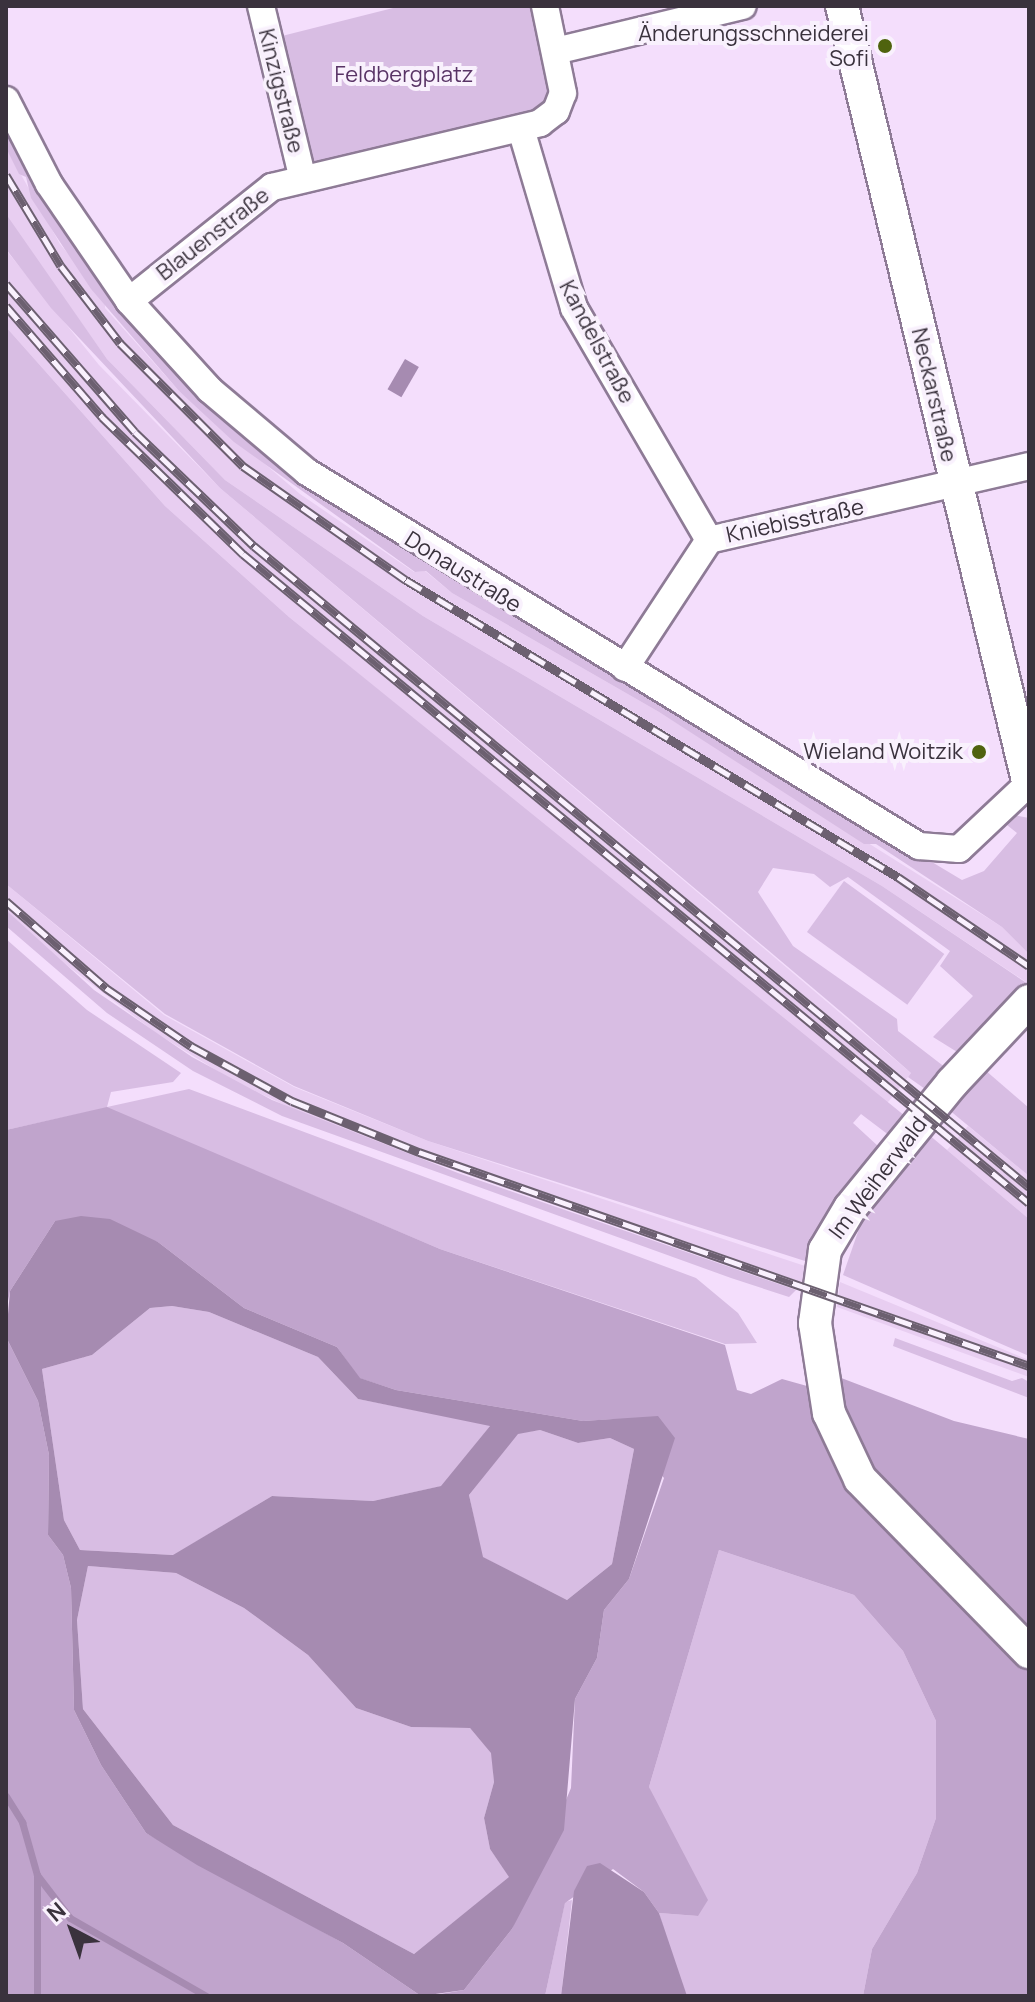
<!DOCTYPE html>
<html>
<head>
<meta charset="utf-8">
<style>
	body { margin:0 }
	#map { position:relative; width:1035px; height:2002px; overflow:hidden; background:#f4defc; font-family:Manrope,sans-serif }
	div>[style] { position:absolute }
	.built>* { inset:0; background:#e8cef1 }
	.green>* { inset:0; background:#d8bde3; transform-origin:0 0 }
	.forest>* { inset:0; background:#c0a4cc }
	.water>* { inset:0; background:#a68bb1; transform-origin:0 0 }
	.stream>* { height:7px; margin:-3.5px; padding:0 3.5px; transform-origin:3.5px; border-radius:3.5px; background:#a68bb1 }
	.roads { filter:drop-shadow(2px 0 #8e7b96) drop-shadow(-2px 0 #8e7b96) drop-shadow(0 2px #8e7b96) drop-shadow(0 -2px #8e7b96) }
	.minor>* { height:26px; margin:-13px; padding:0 13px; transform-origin:13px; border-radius:13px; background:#fff }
	.tertiary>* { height:32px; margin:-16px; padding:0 16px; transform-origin:16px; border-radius:16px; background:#fff }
	.rail>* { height:9px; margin-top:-4.5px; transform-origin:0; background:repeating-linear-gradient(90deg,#f9f1fd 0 18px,#6c6070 0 36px); box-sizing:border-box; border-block:2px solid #6c6070 }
	.dots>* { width:22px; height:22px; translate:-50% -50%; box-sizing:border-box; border:4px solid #f9f1fd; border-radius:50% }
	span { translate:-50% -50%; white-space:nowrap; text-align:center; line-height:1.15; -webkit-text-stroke:8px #f9f1fd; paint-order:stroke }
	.poi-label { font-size:22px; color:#3a323d }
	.right { translate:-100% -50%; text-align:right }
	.park-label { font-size:22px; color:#583365 }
	.street-label { font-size:22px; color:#3a323d }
	.frame { position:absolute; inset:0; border:8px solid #3a323d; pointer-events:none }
	.north { position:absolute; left:32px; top:1890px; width:80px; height:80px; -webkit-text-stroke:6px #f9f1fd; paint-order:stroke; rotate:319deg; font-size:22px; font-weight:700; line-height:32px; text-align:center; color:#3a323d }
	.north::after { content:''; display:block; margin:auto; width:28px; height:36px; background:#3a323d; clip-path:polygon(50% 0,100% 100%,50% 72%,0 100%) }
</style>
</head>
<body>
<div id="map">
	<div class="built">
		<i style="clip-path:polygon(6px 148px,60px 244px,105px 299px,105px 308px,179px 391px,300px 494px,414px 572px,425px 571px,452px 593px,659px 712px,1002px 927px,1029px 954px,1029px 984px,882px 886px,423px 616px,225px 480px,107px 359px,14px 228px,6px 214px)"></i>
		<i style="clip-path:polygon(6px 250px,99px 365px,220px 488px,911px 1073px,889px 1101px,885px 1104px,289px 617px,165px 506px,6px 327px)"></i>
		<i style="clip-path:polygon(6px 884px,164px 1015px,294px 1087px,428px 1141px,808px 1267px,804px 1292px,328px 1126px,232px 1080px,156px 1033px,52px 954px,6px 910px)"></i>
		<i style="clip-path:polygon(968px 1126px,1029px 1176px,1029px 1219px,947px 1150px)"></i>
		<i style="clip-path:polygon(840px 1282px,1029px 1360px,1029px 1377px,837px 1307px)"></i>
	</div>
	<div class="green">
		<i style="clip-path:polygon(401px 6px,534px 6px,551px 92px,541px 107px,516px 120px,310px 166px,278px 37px)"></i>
		<i style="clip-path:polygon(6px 121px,163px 352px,413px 552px,962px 880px,984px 871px,1017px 833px,1002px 821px,1009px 814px,1029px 818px,1029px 954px,1002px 927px,876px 844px,864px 844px,659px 712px,452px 593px,426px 571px,415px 572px,234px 442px,179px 391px,91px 289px,31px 198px,26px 177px,19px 174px,6px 148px)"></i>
		<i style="clip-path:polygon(6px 214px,107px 359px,225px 480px,423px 616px,882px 886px,1028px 984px,962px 1055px,933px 1037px,973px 996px,940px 966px,950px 951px,848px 877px,830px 887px,814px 874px,773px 868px,758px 892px,793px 946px,897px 1019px,898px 1031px,946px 1068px,928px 1091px,908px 1077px,911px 1073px,852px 1021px,220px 488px,51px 308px,6px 249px)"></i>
		<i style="clip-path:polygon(6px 327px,165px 506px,289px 617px,905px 1116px,890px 1136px,861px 1114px,853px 1123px,879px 1147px,824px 1217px,805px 1261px,428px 1141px,294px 1086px,165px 1014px,6px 884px)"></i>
		<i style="left:844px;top:881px;width:124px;height:63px;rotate:36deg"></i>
		<i style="clip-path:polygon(6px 910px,94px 990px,192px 1057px,272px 1100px,458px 1173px,796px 1290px,789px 1297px,731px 1278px,282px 1116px,193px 1071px,107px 1013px,6px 926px)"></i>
		<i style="clip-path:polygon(6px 939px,87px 1010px,181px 1073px,173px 1082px,111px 1092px,107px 1107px,189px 1089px,696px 1278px,738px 1313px,757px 1343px,725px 1344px,440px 1249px,106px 1108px,6px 1130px)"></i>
		<i style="clip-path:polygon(985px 1070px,1029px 1108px,1029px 1176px,948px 1109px)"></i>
		<i style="clip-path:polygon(928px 1134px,1029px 1219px,1029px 1356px,843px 1275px,860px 1226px)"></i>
		<i style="clip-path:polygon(172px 1306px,209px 1312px,318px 1357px,358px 1399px,491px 1425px,442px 1486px,373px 1501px,272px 1496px,174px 1555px,80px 1550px,64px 1520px,42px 1369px,92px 1355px,150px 1308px)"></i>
		<i style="clip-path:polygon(895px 1338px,1012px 1381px,1022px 1378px,1029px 1382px,1029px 1398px,893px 1346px)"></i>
		<i style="clip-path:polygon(540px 1430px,578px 1443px,610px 1438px,634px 1449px,612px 1564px,567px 1600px,482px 1557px,469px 1495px,518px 1433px)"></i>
		<i style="clip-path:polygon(719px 1550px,854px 1595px,903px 1651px,936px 1721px,936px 1818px,917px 1873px,872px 1949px,863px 1996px,687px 1996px,677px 1977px,659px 1913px,698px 1916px,649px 1787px)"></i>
		<i style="clip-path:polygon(88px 1566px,176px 1573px,244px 1608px,308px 1655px,356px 1708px,411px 1727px,470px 1728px,492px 1753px,494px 1782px,484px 1818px,490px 1849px,510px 1877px,414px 1954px,173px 1825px,83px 1709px,77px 1620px)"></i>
		<i style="clip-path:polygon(572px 1900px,561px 1996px,545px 1996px,565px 1902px)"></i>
	</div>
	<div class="forest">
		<i style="clip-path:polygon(107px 1107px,440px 1249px,725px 1345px,737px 1390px,751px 1394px,782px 1379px,807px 1386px,826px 1440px,923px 1566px,1029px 1669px,1029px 1996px,863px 1996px,872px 1949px,917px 1873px,936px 1818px,936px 1721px,903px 1651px,854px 1595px,719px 1550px,649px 1787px,708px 1900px,698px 1916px,659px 1913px,644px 1892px,613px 1869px,565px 1903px,545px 1996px,428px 1996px,464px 1990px,512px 1929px,571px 1788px,575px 1699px,597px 1658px,604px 1610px,629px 1579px,664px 1478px,615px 1419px,583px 1421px,396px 1390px,359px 1378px,337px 1347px,244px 1308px,158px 1242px,55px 1221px,10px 1291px,6px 1311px,6px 1130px)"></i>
		<i style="clip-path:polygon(6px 1337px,38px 1401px,49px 1455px,48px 1535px,63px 1555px,71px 1588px,74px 1710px,101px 1765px,146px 1833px,343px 1943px,421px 1996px,6px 1996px)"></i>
		<i style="clip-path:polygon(836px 1376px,954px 1421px,1029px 1439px,1029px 1632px,911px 1523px,851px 1439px)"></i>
	</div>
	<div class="water">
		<i style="left:405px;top:359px;width:16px;height:35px;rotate:30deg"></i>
		<i style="clip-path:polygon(evenodd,81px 1216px,110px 1219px,158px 1242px,244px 1308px,337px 1347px,360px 1378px,396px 1390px,583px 1421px,658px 1416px,675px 1438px,629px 1579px,604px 1610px,597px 1658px,575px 1699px,564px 1830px,512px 1929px,464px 1990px,421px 1996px,343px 1943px,197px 1865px,146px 1833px,101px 1765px,74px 1710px,71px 1588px,63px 1555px,48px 1535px,49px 1455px,38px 1401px,6px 1337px,10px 1291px,55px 1221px,81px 1216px,172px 1306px,209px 1312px,318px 1357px,358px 1399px,490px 1426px,441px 1486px,373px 1501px,272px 1496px,173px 1555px,80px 1550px,64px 1520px,42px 1369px,92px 1355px,150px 1308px,172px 1306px,81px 1216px,540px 1430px,578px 1443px,610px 1438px,634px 1449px,612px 1564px,567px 1600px,483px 1557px,469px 1495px,518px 1434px,540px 1430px,81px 1216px,88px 1566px,176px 1573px,244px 1608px,308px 1655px,356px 1708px,411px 1727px,470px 1728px,491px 1753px,494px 1782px,484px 1818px,490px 1849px,509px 1877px,414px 1954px,173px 1825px,83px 1709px,77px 1620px,88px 1566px)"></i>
		<i style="clip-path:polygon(600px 1863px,644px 1892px,659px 1913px,687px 1996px,561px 1996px,574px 1891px,587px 1866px)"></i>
	</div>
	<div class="stream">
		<i style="left:6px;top:1796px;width:31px;rotate:58deg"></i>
		<i style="left:22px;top:1822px;width:55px;rotate:74.2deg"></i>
		<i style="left:37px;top:1875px;width:121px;rotate:90deg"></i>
		<i style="left:37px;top:1875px;width:54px;rotate:52.5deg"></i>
		<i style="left:70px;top:1918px;width:157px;rotate:29.8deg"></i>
	</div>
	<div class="roads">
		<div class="minor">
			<i style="left:261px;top:6px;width:175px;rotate:76.4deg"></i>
			<i style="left:555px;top:51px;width:193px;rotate:-13.5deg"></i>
			<i style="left:6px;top:100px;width:94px;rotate:62.9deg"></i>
			<i style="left:49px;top:184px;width:142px;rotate:55.6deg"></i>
			<i style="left:129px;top:301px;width:120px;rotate:47.7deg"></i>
			<i style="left:210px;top:390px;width:127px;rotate:40.2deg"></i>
			<i style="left:307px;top:472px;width:717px;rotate:31.43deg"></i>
			<i style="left:919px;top:846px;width:40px;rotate:4.3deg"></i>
			<i style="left:959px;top:849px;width:95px;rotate:-43.3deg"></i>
			<i style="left:521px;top:129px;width:187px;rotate:73.5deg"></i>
			<i style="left:574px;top:308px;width:268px;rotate:59.8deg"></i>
			<i style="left:129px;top:301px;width:183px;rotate:-38.6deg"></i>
			<i style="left:272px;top:187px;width:276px;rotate:-13.4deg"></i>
			<i style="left:540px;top:123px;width:20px;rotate:-37deg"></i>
			<i style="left:556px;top:111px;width:19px;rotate:-69deg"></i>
			<i style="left:563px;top:93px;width:89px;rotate:-101.7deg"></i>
			<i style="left:625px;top:668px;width:153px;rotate:-56.7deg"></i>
			<i style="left:709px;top:540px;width:328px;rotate:-13deg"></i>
		</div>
		<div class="tertiary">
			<i style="left:842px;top:6px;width:801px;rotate:76.5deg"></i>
			<i style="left:1029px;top:1001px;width:112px;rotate:133.2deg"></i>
			<i style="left:952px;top:1083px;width:161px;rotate:129.2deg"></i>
			<i style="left:850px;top:1208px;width:49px;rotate:120.8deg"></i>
			<i style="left:825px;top:1250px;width:74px;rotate:97.8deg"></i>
			<i style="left:815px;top:1323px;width:91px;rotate:81.2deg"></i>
			<i style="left:829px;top:1413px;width:73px;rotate:64.8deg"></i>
			<i style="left:860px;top:1479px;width:242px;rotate:45.7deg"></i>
		</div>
	</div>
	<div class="rail">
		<i style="left:6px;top:175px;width:106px;rotate:58.9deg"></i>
		<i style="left:61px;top:266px;width:97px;rotate:52.5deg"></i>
		<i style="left:120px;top:343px;width:174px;rotate:45deg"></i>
		<i style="left:243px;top:466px;width:199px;rotate:35deg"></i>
		<i style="left:406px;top:580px;width:575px;rotate:31.12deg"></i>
		<i style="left:898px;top:877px;width:158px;rotate:34.2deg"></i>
		<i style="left:6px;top:284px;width:196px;rotate:48.9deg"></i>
		<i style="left:135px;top:432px;width:165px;rotate:43.8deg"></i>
		<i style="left:254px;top:546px;width:1006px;rotate:39.59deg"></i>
		<i style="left:6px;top:306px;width:147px;rotate:49.1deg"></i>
		<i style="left:102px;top:417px;width:197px;rotate:44.2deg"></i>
		<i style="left:243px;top:554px;width:1019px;rotate:39.55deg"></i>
		<i style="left:6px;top:901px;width:133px;rotate:41deg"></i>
		<i style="left:106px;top:988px;width:103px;rotate:34.3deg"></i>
		<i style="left:191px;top:1046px;width:115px;rotate:28.6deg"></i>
		<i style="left:292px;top:1101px;width:137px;rotate:21.9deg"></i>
		<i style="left:419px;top:1152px;width:646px;rotate:19.33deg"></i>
	</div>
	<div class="dots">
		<i style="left:885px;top:46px;background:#4f630e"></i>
		<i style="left:979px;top:752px;background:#4f630e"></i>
	</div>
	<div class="poi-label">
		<span class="right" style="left:869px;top:46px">Änderungsschneiderei<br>Sofi</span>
		<span class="right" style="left:963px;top:752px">Wieland Woitzik</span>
	</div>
	<div class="park-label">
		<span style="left:404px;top:75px">Feldbergplatz</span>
	</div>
	<div class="street-label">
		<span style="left:281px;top:91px;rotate:76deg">Kinzigstraße</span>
		<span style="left:213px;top:234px;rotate:-38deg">Blauenstraße</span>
		<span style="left:597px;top:342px;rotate:62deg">Kandelstraße</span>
		<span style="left:934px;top:395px;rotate:77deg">Neckarstraße</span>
		<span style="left:795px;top:521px;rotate:-12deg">Kniebisstraße</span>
		<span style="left:463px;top:572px;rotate:32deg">Donaustraße</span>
		<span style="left:878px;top:1178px;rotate:-53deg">Im Weiherwald</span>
	</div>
	<div class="frame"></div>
	<div class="north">N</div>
</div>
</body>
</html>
